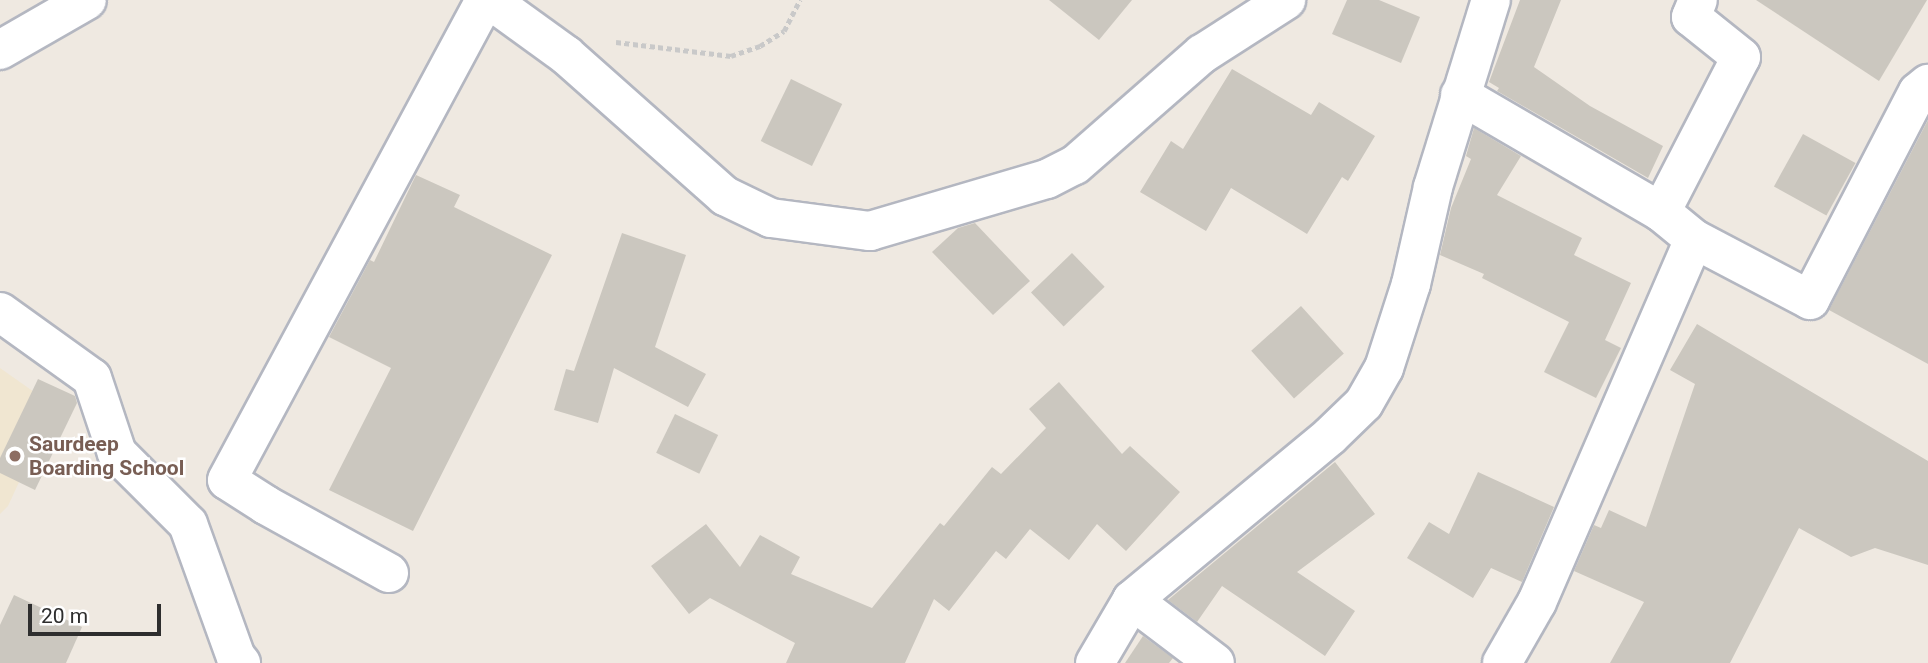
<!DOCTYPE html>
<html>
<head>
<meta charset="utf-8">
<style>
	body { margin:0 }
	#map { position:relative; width:1928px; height:663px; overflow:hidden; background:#efe9e1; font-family:Roboto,sans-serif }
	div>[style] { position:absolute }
	.education>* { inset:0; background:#f0e6d1 }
	.building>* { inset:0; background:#cbc7bf; transform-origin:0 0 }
	.path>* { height:4.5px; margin-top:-2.25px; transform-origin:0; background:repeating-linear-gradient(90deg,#c9c9c9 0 5px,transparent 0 8.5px) }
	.roads { filter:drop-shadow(2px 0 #b4b7c1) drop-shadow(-2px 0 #b4b7c1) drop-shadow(0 2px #b4b7c1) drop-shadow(0 -2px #b4b7c1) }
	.minor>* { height:38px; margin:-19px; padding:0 19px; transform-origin:19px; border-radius:19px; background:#fff }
	.dots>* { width:19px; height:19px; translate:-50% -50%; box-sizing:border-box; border:4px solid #fff; border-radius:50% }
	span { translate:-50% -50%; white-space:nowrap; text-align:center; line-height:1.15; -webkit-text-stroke:5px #fff; paint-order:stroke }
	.education-label { font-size:21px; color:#785e54; font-weight:700 }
	.left { translate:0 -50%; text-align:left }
	.scale { position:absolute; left:28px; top:604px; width:133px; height:32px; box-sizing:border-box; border:4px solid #2e2e2e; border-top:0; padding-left:9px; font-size:21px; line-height:24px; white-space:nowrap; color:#2e2e2e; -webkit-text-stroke:5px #fff; paint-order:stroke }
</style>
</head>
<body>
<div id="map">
	<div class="education">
		<i style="clip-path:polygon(0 368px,54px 406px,8px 506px,0 514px)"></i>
	</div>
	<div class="building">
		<i style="clip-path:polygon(1049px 0,1132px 0,1099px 40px)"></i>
		<i style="clip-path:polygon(1347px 0,1379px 0,1420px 17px,1401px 63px,1332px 34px)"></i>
		<i style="clip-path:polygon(1520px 0,1561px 0,1534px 67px,1590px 106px,1663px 146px,1648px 178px,1497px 91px,1499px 88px,1489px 82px)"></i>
		<i style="clip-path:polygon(1756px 0,1927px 0,1879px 81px)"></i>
		<i style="clip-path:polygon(1232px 69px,1311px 115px,1319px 102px,1375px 136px,1348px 181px,1342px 177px,1307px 234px,1231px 188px,1206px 231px,1140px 192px,1171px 141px,1183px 149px)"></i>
		<i style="left:791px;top:79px;width:57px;height:69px;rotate:26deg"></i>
		<i style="clip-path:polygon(1928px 120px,1928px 364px,1829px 310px)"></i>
		<i style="clip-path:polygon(1474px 128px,1521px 156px,1497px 195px,1582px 238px,1574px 255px,1631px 283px,1605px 340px,1621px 348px,1596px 398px,1544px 372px,1569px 322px,1482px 278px,1484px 274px,1440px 255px,1451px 208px,1471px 159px,1466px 156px)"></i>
		<i style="left:1803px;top:134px;width:60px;height:60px;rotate:29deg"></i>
		<i style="clip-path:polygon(416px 175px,460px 195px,454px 207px,552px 255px,413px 531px,329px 490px,391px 368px,329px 337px,370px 260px,374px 262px)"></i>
		<i style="clip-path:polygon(975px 223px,1030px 281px,993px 315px,932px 252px,958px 228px)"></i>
		<i style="clip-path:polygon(622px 233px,686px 255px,655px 347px,706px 374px,688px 407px,614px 368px,598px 423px,554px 410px,566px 369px,574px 371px)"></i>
		<i style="left:1072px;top:253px;width:47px;height:57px;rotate:46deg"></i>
		<i style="left:1301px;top:306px;width:64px;height:67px;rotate:48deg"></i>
		<i style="clip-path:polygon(1697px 324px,1928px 461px,1928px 565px,1875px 548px,1851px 557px,1799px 528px,1730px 663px,1610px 663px,1644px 602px,1574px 571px,1594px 525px,1601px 528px,1609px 510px,1646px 527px,1695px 384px,1670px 370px)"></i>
		<i style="clip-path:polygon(38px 379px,75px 396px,77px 403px,35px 490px,0 473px,0 458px)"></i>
		<i style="clip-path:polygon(1059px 382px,1122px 454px,1130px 446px,1180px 492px,1126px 551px,1097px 524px,1069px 560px,1030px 529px,1006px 559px,996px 551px,949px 611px,934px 599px,905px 663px,786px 663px,795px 643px,710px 598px,689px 614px,651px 566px,706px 524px,740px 567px,760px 535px,800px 557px,791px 574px,872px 608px,940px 523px,944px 526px,992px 467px,1001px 474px,1046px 428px,1029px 409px)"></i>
		<i style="left:675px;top:414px;width:48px;height:43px;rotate:26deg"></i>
		<i style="clip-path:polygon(1335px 462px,1375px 514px,1297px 572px,1355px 611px,1325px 656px,1222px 586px,1197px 622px,1168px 600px)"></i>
		<i style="clip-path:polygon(1478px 472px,1554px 507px,1522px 582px,1491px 568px,1473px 598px,1407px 558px,1429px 522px,1449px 534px)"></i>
		<i style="clip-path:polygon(14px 595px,82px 627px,66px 663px,0 663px,0 625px)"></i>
		<i style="clip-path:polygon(1143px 636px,1173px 658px,1169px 663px,1125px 663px)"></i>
	</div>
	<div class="path">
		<i style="left:616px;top:42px;width:116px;rotate:6.9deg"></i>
		<i style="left:731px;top:56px;width:31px;rotate:-19deg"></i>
		<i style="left:760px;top:46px;width:28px;rotate:-32deg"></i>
		<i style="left:784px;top:31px;width:35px;rotate:-63deg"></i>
	</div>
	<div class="roads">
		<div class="minor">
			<i style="left:490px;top:0;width:94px;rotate:35.9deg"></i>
			<i style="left:566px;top:55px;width:213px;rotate:41.6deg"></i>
			<i style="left:725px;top:196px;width:51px;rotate:25.6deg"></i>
			<i style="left:771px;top:218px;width:100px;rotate:7.5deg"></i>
			<i style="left:870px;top:231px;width:184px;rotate:-16.4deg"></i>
			<i style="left:1047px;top:179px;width:31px;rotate:-27deg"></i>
			<i style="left:1075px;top:165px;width:169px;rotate:-41.2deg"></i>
			<i style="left:1202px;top:54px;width:100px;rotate:-32.7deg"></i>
			<i style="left:0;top:50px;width:100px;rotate:-29.9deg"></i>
			<i style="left:1460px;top:95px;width:233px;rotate:30.2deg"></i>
			<i style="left:1694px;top:239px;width:131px;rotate:27.7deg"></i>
			<i style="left:1810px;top:300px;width:234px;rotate:-62.6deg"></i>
			<i style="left:1918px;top:92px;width:13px;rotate:-39deg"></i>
			<i style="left:0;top:312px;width:113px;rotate:35.7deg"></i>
			<i style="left:92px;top:378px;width:79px;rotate:71.6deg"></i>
			<i style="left:117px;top:453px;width:100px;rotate:45deg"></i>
			<i style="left:188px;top:524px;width:141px;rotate:70.2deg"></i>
			<i style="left:236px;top:657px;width:8px;rotate:50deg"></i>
			<i style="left:389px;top:573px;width:141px;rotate:-151.1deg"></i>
			<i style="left:266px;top:505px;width:46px;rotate:-147.3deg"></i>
			<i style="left:227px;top:480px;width:545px;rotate:-61.74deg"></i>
			<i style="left:1132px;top:600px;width:257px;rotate:-39.6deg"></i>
			<i style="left:1330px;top:436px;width:47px;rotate:-44.1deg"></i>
			<i style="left:1364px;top:403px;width:40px;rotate:-60.3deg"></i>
			<i style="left:1384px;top:368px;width:88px;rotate:-72.2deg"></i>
			<i style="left:1411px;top:284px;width:99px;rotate:-77.2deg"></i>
			<i style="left:1433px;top:187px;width:196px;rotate:-72.8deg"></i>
			<i style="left:1095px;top:663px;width:73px;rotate:-59.6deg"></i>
			<i style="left:1132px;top:600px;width:104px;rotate:37.2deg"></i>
			<i style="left:1502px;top:663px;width:70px;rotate:-60.2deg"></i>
			<i style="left:1537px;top:602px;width:395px;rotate:-66.6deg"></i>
			<i style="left:1694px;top:239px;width:43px;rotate:-140.7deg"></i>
			<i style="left:1661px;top:212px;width:174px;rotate:-62.7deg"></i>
			<i style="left:1741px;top:57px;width:64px;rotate:-141.3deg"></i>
			<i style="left:1691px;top:17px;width:18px;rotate:-68deg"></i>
		</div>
	</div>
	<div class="dots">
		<i style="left:15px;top:456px;background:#8d6e63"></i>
	</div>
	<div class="education-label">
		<span class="left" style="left:29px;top:456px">Saurdeep<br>Boarding School</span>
	</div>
	<div class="scale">20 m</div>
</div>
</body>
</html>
